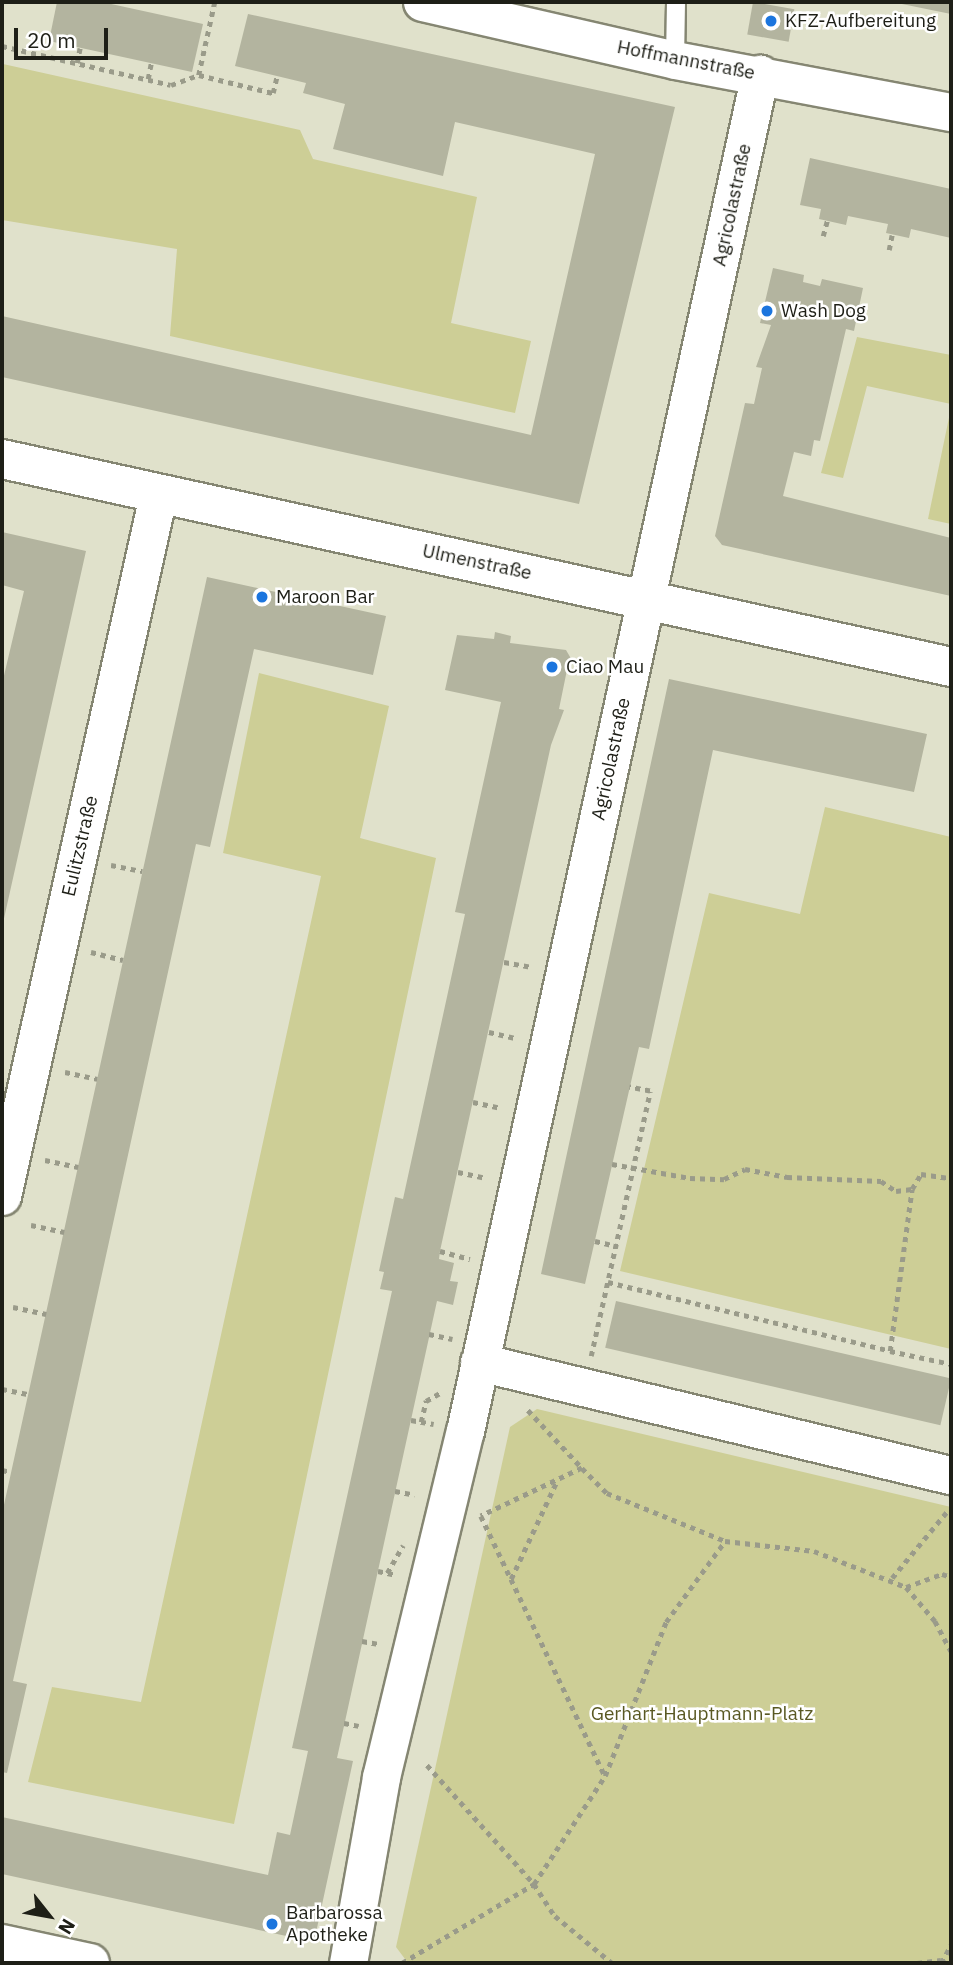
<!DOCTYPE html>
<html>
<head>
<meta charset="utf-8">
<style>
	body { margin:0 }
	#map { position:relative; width:953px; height:1965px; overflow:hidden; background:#e0e1cb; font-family:"IBM Plex Sans",sans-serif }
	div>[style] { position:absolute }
	.green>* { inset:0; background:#cdce96 }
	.building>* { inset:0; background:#b3b49f; transform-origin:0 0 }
	.path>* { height:4.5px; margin-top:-2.25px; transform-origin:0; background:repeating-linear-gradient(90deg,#9a9b8a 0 5px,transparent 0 10px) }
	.roads { filter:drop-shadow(2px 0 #858672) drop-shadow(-2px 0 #858672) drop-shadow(0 2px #858672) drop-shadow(0 -2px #858672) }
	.lane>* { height:18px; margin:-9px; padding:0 9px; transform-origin:9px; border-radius:9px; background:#fff }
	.street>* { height:37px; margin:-18.5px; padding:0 18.5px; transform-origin:18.5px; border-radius:18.5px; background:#fff }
	.secondary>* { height:38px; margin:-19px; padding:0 19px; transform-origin:19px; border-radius:19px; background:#fff }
	.dots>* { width:19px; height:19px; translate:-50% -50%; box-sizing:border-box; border:4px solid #fff; border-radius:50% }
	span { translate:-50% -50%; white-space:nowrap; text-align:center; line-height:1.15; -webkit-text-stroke:5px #fff; paint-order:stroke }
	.poi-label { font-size:19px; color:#1e1f17 }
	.left { translate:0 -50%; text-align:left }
	.street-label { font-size:19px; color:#1e1f17 }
	.park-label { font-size:19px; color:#595822 }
	.frame { position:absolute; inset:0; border:4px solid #1e1f17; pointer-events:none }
	.north { position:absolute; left:14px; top:1881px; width:70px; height:70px; -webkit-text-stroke:5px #fff; paint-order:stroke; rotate:121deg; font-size:19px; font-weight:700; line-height:28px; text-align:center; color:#1e1f17 }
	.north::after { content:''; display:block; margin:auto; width:24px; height:32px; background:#1e1f17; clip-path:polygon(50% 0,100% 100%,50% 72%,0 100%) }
	.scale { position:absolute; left:14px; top:28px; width:94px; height:32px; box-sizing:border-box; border:4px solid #1e1f17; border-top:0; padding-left:9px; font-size:21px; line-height:24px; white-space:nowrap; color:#1e1f17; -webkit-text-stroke:5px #fff; paint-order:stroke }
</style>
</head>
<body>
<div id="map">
	<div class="green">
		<i style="clip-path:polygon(3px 64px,300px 130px,313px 159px,477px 197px,451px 323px,531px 341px,515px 413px,170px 336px,177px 249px,2px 220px)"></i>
		<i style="clip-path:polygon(857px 337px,951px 355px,951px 404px,867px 386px,843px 478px,821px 473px)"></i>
		<i style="clip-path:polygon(951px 408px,951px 524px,928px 519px)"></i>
		<i style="clip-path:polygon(259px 673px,389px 706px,360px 838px,436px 858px,234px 1824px,28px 1782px,52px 1687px,141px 1702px,321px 876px,223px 853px)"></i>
		<i style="clip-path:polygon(825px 807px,951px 837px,951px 1349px,620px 1271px,709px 893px,800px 914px)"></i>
		<i style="clip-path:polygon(537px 1409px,951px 1507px,951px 1963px,408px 1963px,396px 1947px,510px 1427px)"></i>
	</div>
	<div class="building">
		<i style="clip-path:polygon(57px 2px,102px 2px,203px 24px,192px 72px,49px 41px)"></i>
		<i style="left:753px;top:2px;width:42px;height:33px;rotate:10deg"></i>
		<i style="clip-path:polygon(951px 2px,951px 14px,897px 3px,898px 2px)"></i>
		<i style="clip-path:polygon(248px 14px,675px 107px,579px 504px,2px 377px,2px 316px,531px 435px,595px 154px,455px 122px,443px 176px,333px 149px,345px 104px,303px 93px,306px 83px,235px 66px)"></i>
		<i style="clip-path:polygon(810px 158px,951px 189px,951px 238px,911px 229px,909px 238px,886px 233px,888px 224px,848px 216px,846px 225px,819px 219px,821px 209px,800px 205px)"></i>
		<i style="clip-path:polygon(773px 268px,804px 275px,803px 282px,820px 286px,822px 279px,863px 288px,854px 331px,846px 329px,820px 441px,814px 440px,811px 456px,794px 452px,783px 496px,951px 538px,951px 596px,722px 545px,715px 536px,745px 403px,754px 404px,762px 368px,756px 367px,771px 325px,760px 323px)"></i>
		<i style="clip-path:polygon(2px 532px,86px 551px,3px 923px,2px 684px,24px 591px,2px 585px)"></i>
		<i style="clip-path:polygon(207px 577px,386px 616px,373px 675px,254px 649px,210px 847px,196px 844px,13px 1681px,27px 1684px,7px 1773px,2px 1772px,2px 1514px)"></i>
		<i style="clip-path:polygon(495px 632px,511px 636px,510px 643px,566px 650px,573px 662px,568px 665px,559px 709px,564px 710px,551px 745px,440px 1251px,439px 1259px,454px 1263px,450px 1281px,458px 1282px,453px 1305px,437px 1301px,337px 1758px,353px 1761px,314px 1942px,2px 1874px,2px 1817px,268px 1875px,277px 1832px,290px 1835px,308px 1751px,292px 1748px,392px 1291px,380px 1289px,384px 1272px,379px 1271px,395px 1197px,403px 1199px,465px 914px,455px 912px,501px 702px,445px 690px,457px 635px,494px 639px)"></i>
		<i style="clip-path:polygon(669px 679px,927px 734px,914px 792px,713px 750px,649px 1049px,639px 1047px,585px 1284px,541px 1274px)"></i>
		<i style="left:616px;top:1301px;width:344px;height:48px;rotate:13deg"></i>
	</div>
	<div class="path">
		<i style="left:215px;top:2px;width:75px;rotate:102.4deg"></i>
		<i style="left:199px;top:75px;width:76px;rotate:13.7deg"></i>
		<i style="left:273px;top:93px;width:17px;rotate:-77deg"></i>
		<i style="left:2px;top:46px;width:173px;rotate:13deg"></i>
		<i style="left:171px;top:85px;width:30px;rotate:-20deg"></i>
		<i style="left:77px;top:63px;width:15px;rotate:-79deg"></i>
		<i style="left:148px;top:79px;width:16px;rotate:-79deg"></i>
		<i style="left:823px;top:236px;width:16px;rotate:-75deg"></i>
		<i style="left:889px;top:250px;width:15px;rotate:-79deg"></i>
		<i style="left:111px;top:865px;width:32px;rotate:11deg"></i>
		<i style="left:91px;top:952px;width:33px;rotate:14deg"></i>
		<i style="left:504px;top:962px;width:27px;rotate:10deg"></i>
		<i style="left:489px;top:1032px;width:28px;rotate:13deg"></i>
		<i style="left:65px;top:1072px;width:33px;rotate:12deg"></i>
		<i style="left:473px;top:1102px;width:29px;rotate:12deg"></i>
		<i style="left:45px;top:1160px;width:34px;rotate:12deg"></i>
		<i style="left:612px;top:1164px;width:79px;rotate:10.2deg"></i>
		<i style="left:690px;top:1178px;width:34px;rotate:2deg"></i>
		<i style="left:724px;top:1179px;width:23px;rotate:-25deg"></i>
		<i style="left:745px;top:1169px;width:43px;rotate:10.8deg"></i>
		<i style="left:787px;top:1177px;width:94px;rotate:2.4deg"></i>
		<i style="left:881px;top:1181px;width:18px;rotate:34deg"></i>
		<i style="left:896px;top:1191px;width:16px;rotate:-7deg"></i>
		<i style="left:912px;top:1189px;width:17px;rotate:-59deg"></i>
		<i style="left:921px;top:1174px;width:30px;rotate:8deg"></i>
		<i style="left:458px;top:1172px;width:29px;rotate:12deg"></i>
		<i style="left:31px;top:1225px;width:34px;rotate:12deg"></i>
		<i style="left:595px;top:1241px;width:22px;rotate:13deg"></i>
		<i style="left:440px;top:1251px;width:31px;rotate:15deg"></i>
		<i style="left:608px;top:1282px;width:290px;rotate:13.7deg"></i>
		<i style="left:890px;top:1351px;width:163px;rotate:-82.3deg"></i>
		<i style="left:13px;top:1307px;width:34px;rotate:12deg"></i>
		<i style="left:429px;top:1334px;width:24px;rotate:12deg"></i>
		<i style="left:890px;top:1351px;width:62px;rotate:12deg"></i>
		<i style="left:591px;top:1356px;width:271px;rotate:-77.4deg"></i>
		<i style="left:650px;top:1091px;width:21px;rotate:-169deg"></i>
		<i style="left:2px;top:1389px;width:26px;rotate:11deg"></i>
		<i style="left:528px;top:1410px;width:79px;rotate:47deg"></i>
		<i style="left:582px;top:1468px;width:112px;rotate:154.6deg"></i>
		<i style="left:481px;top:1516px;width:288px;rotate:64.5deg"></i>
		<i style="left:411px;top:1420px;width:23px;rotate:10deg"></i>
		<i style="left:421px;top:1422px;width:22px;rotate:-77deg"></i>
		<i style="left:426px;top:1401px;width:16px;rotate:-30deg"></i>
		<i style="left:582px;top:1468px;width:35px;rotate:45deg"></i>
		<i style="left:607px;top:1493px;width:127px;rotate:22.1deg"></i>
		<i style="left:2px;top:1470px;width:9px;rotate:13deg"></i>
		<i style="left:395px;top:1491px;width:20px;rotate:11deg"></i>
		<i style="left:378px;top:1571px;width:19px;rotate:12deg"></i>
		<i style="left:387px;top:1573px;width:32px;rotate:-60deg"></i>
		<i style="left:892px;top:1578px;width:89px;rotate:-50.4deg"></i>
		<i style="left:511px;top:1579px;width:106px;rotate:-64.9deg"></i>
		<i style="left:906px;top:1587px;width:45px;rotate:49.5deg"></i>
		<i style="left:935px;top:1621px;width:34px;rotate:62deg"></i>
		<i style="left:362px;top:1641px;width:17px;rotate:10deg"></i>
		<i style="left:344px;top:1723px;width:15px;rotate:11deg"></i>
		<i style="left:427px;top:1765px;width:160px;rotate:48deg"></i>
		<i style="left:534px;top:1884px;width:38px;rotate:57deg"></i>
		<i style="left:555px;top:1916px;width:74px;rotate:39.5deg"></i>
		<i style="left:402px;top:1963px;width:154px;rotate:-30.9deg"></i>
		<i style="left:534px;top:1884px;width:129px;rotate:-56.7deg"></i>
		<i style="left:605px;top:1776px;width:166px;rotate:-68.4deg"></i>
		<i style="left:666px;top:1622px;width:100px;rotate:-53.9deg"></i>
		<i style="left:725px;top:1541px;width:90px;rotate:6.4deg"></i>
		<i style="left:814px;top:1551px;width:99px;rotate:21.4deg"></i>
		<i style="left:906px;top:1587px;width:38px;rotate:-20deg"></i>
		<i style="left:942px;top:1574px;width:9px;rotate:18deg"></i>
		<i style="left:917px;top:1963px;width:24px;rotate:-7deg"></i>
		<i style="left:941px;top:1963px;width:21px;rotate:-61deg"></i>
	</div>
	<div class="roads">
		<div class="lane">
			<i style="left:675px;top:60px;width:58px;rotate:-89deg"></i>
		</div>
		<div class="street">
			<i style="left:422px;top:2px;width:260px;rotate:12.9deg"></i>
			<i style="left:675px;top:60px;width:281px;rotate:10.7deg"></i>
			<i style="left:2px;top:1196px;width:718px;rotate:-77.45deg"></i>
			<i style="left:479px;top:1362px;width:485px;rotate:13.5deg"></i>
			<i style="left:348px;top:1963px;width:189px;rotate:-79.9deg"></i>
			<i style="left:381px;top:1777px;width:356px;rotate:-76.4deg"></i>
			<i style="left:465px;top:1431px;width:1389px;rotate:-77.74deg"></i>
		</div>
		<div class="secondary">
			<i style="left:2px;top:459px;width:972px;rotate:12.36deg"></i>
			<i style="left:2px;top:1944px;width:90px;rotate:12.2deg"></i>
		</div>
	</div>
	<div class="dots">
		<i style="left:771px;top:21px;background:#1b75de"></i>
		<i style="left:767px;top:311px;background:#1b75de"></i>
		<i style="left:262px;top:597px;background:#1b75de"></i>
		<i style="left:552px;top:667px;background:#1b75de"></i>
		<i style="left:272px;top:1924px;background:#1b75de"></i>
	</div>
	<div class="poi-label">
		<span class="left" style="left:785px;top:21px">KFZ-Aufbereitung</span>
		<span class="left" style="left:781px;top:311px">Wash Dog</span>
		<span class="left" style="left:276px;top:597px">Maroon Bar</span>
		<span class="left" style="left:566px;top:667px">Ciao Mau</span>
		<span class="left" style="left:286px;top:1924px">Barbarossa<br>Apotheke</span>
	</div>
	<div class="street-label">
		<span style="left:686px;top:60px;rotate:11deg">Hoffmannstraße</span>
		<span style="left:732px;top:205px;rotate:-78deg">Agricolastraße</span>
		<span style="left:477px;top:562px;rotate:12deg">Ulmenstraße</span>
		<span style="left:611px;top:759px;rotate:-78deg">Agricolastraße</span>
		<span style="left:80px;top:846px;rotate:-77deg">Eulitzstraße</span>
	</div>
	<div class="park-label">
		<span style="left:702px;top:1714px">Gerhart-Hauptmann-Platz</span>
	</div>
	<div class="frame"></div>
	<div class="north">N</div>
	<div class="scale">20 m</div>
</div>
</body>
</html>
